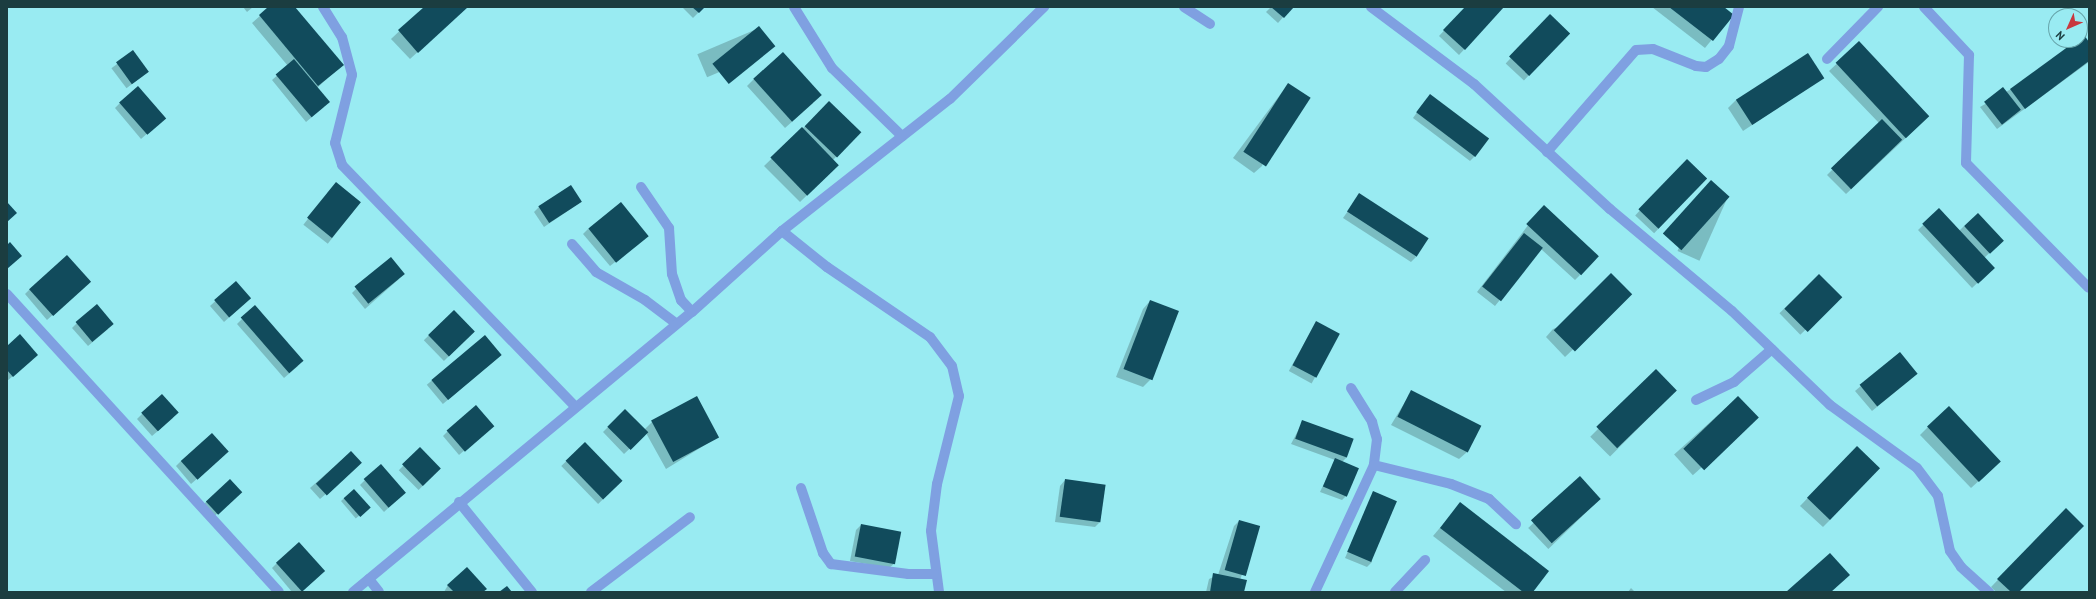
<!DOCTYPE html>
<html>
<head>
<meta charset="utf-8">
<style>
	body { margin:0 }
	#map { position:relative; width:2096px; height:599px; overflow:hidden; background:#99ebf2; font-family:"PT Sans",sans-serif }
	div>[style] { position:absolute }
	.shadow>* { inset:0; background:#0003; transform-origin:0 0 }
	.building>* { inset:0; background:#114b5c; transform-origin:0 0 }
	.minor>* { height:10px; margin:-5px; padding:0 5px; transform-origin:5px; border-radius:5px; background:#7fa0e1 }
	span { translate:-50% -50%; white-space:nowrap; text-align:center; line-height:1.15; -webkit-text-stroke:4px #99ebf2; paint-order:stroke }
	.frame { position:absolute; inset:0; border:8px solid #1b3d40; pointer-events:none }
	.north { position:absolute; left:2048px; top:8px; width:40px; height:40px; box-sizing:border-box; background:#99ebf2; border:1px solid #67a5ab; border-radius:50%; rotate:225deg; font-size:11px; font-weight:700; line-height:16px; text-align:center; color:#1b3d40 }
	.north::after { content:''; display:block; margin:auto; width:14px; height:18px; background:#c8383f; clip-path:polygon(50% 0,100% 100%,50% 72%,0 100%) }
</style>
</head>
<body>
<div id="map">
	<div class="shadow">
		<i style="clip-path:polygon(243px 7px,253px 7px,247px 12px)"></i>
		<i style="clip-path:polygon(270px 7px,294px 7px,342px 65px,317px 88px,324px 107px,306px 122px,272px 80px,288px 66px,252px 23px)"></i>
		<i style="clip-path:polygon(425px 7px,467px 7px,410px 59px,391px 39px)"></i>
		<i style="clip-path:polygon(682px 7px,704px 7px,693px 18px)"></i>
		<i style="clip-path:polygon(1271px 7px,1292px 7px,1278px 23px,1266px 12px)"></i>
		<i style="clip-path:polygon(1466px 7px,1503px 7px,1459px 55px,1439px 36px)"></i>
		<i style="clip-path:polygon(1652px 7px,1722px 7px,1732px 15px,1705px 48px)"></i>
		<i style="left:1550px;top:16px;width:25px;height:65px;rotate:43deg"></i>
		<i style="left:759px;top:28px;width:25px;height:67px;rotate:67deg"></i>
		<i style="clip-path:polygon(1859px 43px,1929px 116px,1846px 194px,1827px 175px,1879px 123px,1829px 71px)"></i>
		<i style="clip-path:polygon(2089px 44px,2089px 62px,1997px 129px,1980px 107px)"></i>
		<i style="left:133px;top:52px;width:25px;height:27px;rotate:53deg"></i>
		<i style="clip-path:polygon(1823px 78px,1743px 131px,1728px 108px,1736px 100px)"></i>
		<i style="clip-path:polygon(754px 79px,813px 103px,785px 128px,747px 86px)"></i>
		<i style="clip-path:polygon(1288px 84px,1262px 166px,1254px 173px,1233px 158px)"></i>
		<i style="clip-path:polygon(1425px 101px,1475px 156px,1470px 161px,1413px 118px)"></i>
		<i style="clip-path:polygon(120px 103px,159px 123px,141px 139px,115px 108px)"></i>
		<i style="clip-path:polygon(829px 103px,860px 132px,833px 160px,838px 165px,800px 202px,764px 166px)"></i>
		<i style="left:1687px;top:160px;width:26px;height:76px;rotate:43deg"></i>
		<i style="left:336px;top:183px;width:31px;height:53px;rotate:38deg"></i>
		<i style="left:1706px;top:187px;width:24px;height:70px;rotate:24deg"></i>
		<i style="clip-path:polygon(1360px 194px,1416px 257px,1411px 262px,1343px 218px)"></i>
		<i style="clip-path:polygon(581px 202px,544px 227px,534px 212px,539px 207px)"></i>
		<i style="clip-path:polygon(1939px 210px,1959px 231px,1964px 226px,1997px 246px,1984px 258px,1993px 268px,1972px 288px,1918px 230px)"></i>
		<i style="clip-path:polygon(1539px 211px,1580px 275px,1575px 280px,1541px 249px,1495px 306px,1477px 292px)"></i>
		<i style="clip-path:polygon(588px 229px,642px 241px,610px 266px,583px 234px)"></i>
		<i style="left:1819px;top:275px;width:30px;height:55px;rotate:46deg"></i>
		<i style="clip-path:polygon(399px 279px,365px 309px,352px 293px,357px 288px)"></i>
		<i style="clip-path:polygon(236px 282px,245px 303px,224px 322px,210px 306px)"></i>
		<i style="clip-path:polygon(84px 287px,47px 320px,25px 294px,30px 289px)"></i>
		<i style="clip-path:polygon(1150px 301px,1150px 380px,1143px 387px,1116px 377px,1143px 309px)"></i>
		<i style="clip-path:polygon(1623px 302px,1565px 357px,1546px 337px,1553px 329px)"></i>
		<i style="left:454px;top:311px;width:29px;height:42px;rotate:46deg"></i>
		<i style="clip-path:polygon(242px 319px,298px 366px,284px 378px,237px 324px)"></i>
		<i style="left:1316px;top:322px;width:26px;height:56px;rotate:29deg"></i>
		<i style="clip-path:polygon(77px 323px,108px 329px,88px 346px,72px 328px)"></i>
		<i style="left:485px;top:336px;width:25px;height:76px;rotate:50deg"></i>
		<i style="clip-path:polygon(7px 347px,32px 360px,7px 381px)"></i>
		<i style="clip-path:polygon(1899px 353px,1911px 379px,1872px 411px,1855px 391px)"></i>
		<i style="left:1656px;top:371px;width:28px;height:93px;rotate:45deg"></i>
		<i style="clip-path:polygon(1411px 392px,1467px 452px,1459px 459px,1391px 425px)"></i>
		<i style="left:1738px;top:397px;width:28px;height:86px;rotate:48deg"></i>
		<i style="clip-path:polygon(625px 410px,644px 430px,652px 422px,718px 437px,666px 469px,646px 433px,624px 454px,603px 432px)"></i>
		<i style="clip-path:polygon(142px 414px,173px 418px,152px 436px,137px 419px)"></i>
		<i style="clip-path:polygon(1303px 421px,1347px 457px,1342px 462px,1347px 495px,1342px 500px,1320px 492px,1335px 460px,1291px 444px)"></i>
		<i style="clip-path:polygon(1928px 427px,1992px 469px,1971px 488px,1920px 435px)"></i>
		<i style="clip-path:polygon(448px 431px,487px 431px,459px 455px,443px 436px)"></i>
		<i style="left:585px;top:443px;width:53px;height:33px;rotate:46deg"></i>
		<i style="left:420px;top:449px;width:28px;height:30px;rotate:45deg"></i>
		<i style="clip-path:polygon(351px 452px,356px 468px,320px 499px,310px 488px)"></i>
		<i style="clip-path:polygon(1849px 455px,1830px 520px,1823px 527px,1800px 506px)"></i>
		<i style="clip-path:polygon(222px 457px,191px 484px,176px 466px,181px 461px)"></i>
		<i style="left:1580px;top:478px;width:29px;height:72px;rotate:46deg"></i>
		<i style="clip-path:polygon(365px 480px,401px 496px,384px 512px,360px 485px)"></i>
		<i style="clip-path:polygon(1065px 480px,1100px 522px,1095px 527px,1055px 522px,1060px 486px)"></i>
		<i style="left:354px;top:490px;width:23px;height:17px;rotate:50deg"></i>
		<i style="clip-path:polygon(1373px 493px,1372px 562px,1367px 567px,1345px 558px)"></i>
		<i style="clip-path:polygon(236px 497px,211px 519px,201px 507px,206px 502px)"></i>
		<i style="clip-path:polygon(1460px 504px,1531px 592px,1506px 592px,1433px 536px)"></i>
		<i style="clip-path:polygon(2066px 510px,2018px 592px,1996px 592px,1991px 587px)"></i>
		<i style="clip-path:polygon(1239px 521px,1259px 527px,1240px 580px,1243px 592px,1206px 592px,1209px 579px,1218px 575px,1234px 526px)"></i>
		<i style="clip-path:polygon(861px 525px,895px 563px,889px 568px,850px 561px,856px 530px)"></i>
		<i style="clip-path:polygon(277px 563px,319px 576px,301px 592px,292px 592px,272px 568px)"></i>
		<i style="clip-path:polygon(448px 585px,482px 592px,444px 592px)"></i>
		<i style="clip-path:polygon(1631px 588px,1635px 592px,1628px 592px)"></i>
	</div>
	<div class="building">
		<i style="clip-path:polygon(268px 7px,295px 7px,344px 65px,318px 86px,259px 15px)"></i>
		<i style="clip-path:polygon(424px 7px,468px 7px,418px 53px,398px 30px)"></i>
		<i style="clip-path:polygon(692px 7px,705px 7px,699px 13px)"></i>
		<i style="clip-path:polygon(1271px 7px,1294px 7px,1284px 18px)"></i>
		<i style="clip-path:polygon(1465px 7px,1504px 7px,1465px 50px,1443px 30px)"></i>
		<i style="clip-path:polygon(1669px 7px,1724px 7px,1734px 15px,1713px 41px)"></i>
		<i style="left:1550px;top:14px;width:28px;height:59px;rotate:44deg"></i>
		<i style="left:759px;top:26px;width:26px;height:60px;rotate:51deg"></i>
		<i style="clip-path:polygon(2084px 35px,2089px 42px,2089px 61px,2025px 109px,2010px 89px)"></i>
		<i style="left:1859px;top:41px;width:103px;height:32px;rotate:47deg"></i>
		<i style="left:133px;top:50px;width:27px;height:21px;rotate:54deg"></i>
		<i style="left:783px;top:52px;width:58px;height:40px;rotate:48deg"></i>
		<i style="left:1808px;top:53px;width:30px;height:86px;rotate:57deg"></i>
		<i style="left:294px;top:59px;width:56px;height:24px;rotate:50deg"></i>
		<i style="left:1288px;top:83px;width:27px;height:82px;rotate:33deg"></i>
		<i style="left:138px;top:86px;width:43px;height:25px;rotate:49deg"></i>
		<i style="left:2003px;top:87px;width:29px;height:24px;rotate:52deg"></i>
		<i style="left:1430px;top:94px;width:74px;height:23px;rotate:37deg"></i>
		<i style="left:829px;top:101px;width:45px;height:35px;rotate:44deg"></i>
		<i style="left:1882px;top:119px;width:29px;height:71px;rotate:46deg"></i>
		<i style="left:802px;top:127px;width:53px;height:44px;rotate:46deg"></i>
		<i style="left:1687px;top:159px;width:28px;height:70px;rotate:44deg"></i>
		<i style="left:1711px;top:180px;width:25px;height:72px;rotate:42deg"></i>
		<i style="left:336px;top:182px;width:32px;height:46px;rotate:39deg"></i>
		<i style="left:571px;top:185px;width:20px;height:39px;rotate:57deg"></i>
		<i style="left:1359px;top:193px;width:83px;height:22px;rotate:33deg"></i>
		<i style="clip-path:polygon(7px 202px,17px 213px,7px 222px)"></i>
		<i style="left:621px;top:202px;width:44px;height:42px;rotate:51deg"></i>
		<i style="left:1544px;top:205px;width:75px;height:26px;rotate:43deg"></i>
		<i style="left:1939px;top:208px;width:82px;height:23px;rotate:47deg"></i>
		<i style="left:1978px;top:213px;width:38px;height:19px;rotate:47deg"></i>
		<i style="left:1524px;top:233px;width:24px;height:68px;rotate:38deg"></i>
		<i style="clip-path:polygon(10px 242px,22px 256px,7px 269px,7px 245px)"></i>
		<i style="left:67px;top:255px;width:36px;height:51px;rotate:48deg"></i>
		<i style="left:391px;top:257px;width:22px;height:47px;rotate:51deg"></i>
		<i style="left:1611px;top:273px;width:30px;height:81px;rotate:45deg"></i>
		<i style="left:1819px;top:274px;width:33px;height:49px;rotate:45deg"></i>
		<i style="left:236px;top:281px;width:23px;height:29px;rotate:49deg"></i>
		<i style="left:1150px;top:300px;width:31px;height:74px;rotate:21deg"></i>
		<i style="left:97px;top:304px;width:26px;height:28px;rotate:50deg"></i>
		<i style="left:255px;top:305px;width:74px;height:19px;rotate:49deg"></i>
		<i style="left:454px;top:310px;width:30px;height:36px;rotate:46deg"></i>
		<i style="left:1316px;top:321px;width:27px;height:50px;rotate:28deg"></i>
		<i style="clip-path:polygon(20px 334px,38px 355px,13px 377px,7px 370px,7px 346px)"></i>
		<i style="left:485px;top:335px;width:26px;height:70px;rotate:50deg"></i>
		<i style="left:1900px;top:352px;width:28px;height:52px;rotate:51deg"></i>
		<i style="left:1656px;top:369px;width:30px;height:83px;rotate:46deg"></i>
		<i style="left:1411px;top:390px;width:79px;height:30px;rotate:27deg"></i>
		<i style="left:162px;top:394px;width:25px;height:28px;rotate:48deg"></i>
		<i style="left:697px;top:396px;width:47px;height:52px;rotate:62deg"></i>
		<i style="left:1738px;top:396px;width:30px;height:76px;rotate:46deg"></i>
		<i style="left:476px;top:405px;width:28px;height:39px;rotate:49deg"></i>
		<i style="left:1949px;top:406px;width:76px;height:30px;rotate:47deg"></i>
		<i style="left:625px;top:409px;width:33px;height:25px;rotate:45deg"></i>
		<i style="left:1302px;top:420px;width:55px;height:20px;rotate:20deg"></i>
		<i style="left:212px;top:433px;width:25px;height:42px;rotate:48deg"></i>
		<i style="left:585px;top:442px;width:54px;height:27px;rotate:46deg"></i>
		<i style="left:1857px;top:446px;width:32px;height:72px;rotate:44deg"></i>
		<i style="left:420px;top:447px;width:30px;height:25px;rotate:46deg"></i>
		<i style="left:351px;top:451px;width:16px;height:48px;rotate:47deg"></i>
		<i style="left:1335px;top:458px;width:26px;height:31px;rotate:23deg"></i>
		<i style="left:381px;top:464px;width:38px;height:23px;rotate:49deg"></i>
		<i style="left:1580px;top:476px;width:31px;height:66px;rotate:48deg"></i>
		<i style="left:230px;top:479px;width:18px;height:33px;rotate:47deg"></i>
		<i style="left:1065px;top:479px;width:41px;height:38px;rotate:8deg"></i>
		<i style="left:354px;top:489px;width:25px;height:14px;rotate:48deg"></i>
		<i style="left:1373px;top:491px;width:26px;height:66px;rotate:23deg"></i>
		<i style="clip-path:polygon(1460px 502px,1549px 571px,1533px 592px,1523px 592px,1440px 528px)"></i>
		<i style="clip-path:polygon(2066px 508px,2084px 526px,2019px 592px,2011px 592px,1997px 579px)"></i>
		<i style="left:1239px;top:520px;width:22px;height:52px;rotate:16deg"></i>
		<i style="left:861px;top:524px;width:41px;height:33px;rotate:11deg"></i>
		<i style="left:299px;top:542px;width:39px;height:31px;rotate:48deg"></i>
		<i style="clip-path:polygon(1830px 553px,1850px 575px,1831px 592px,1786px 592px)"></i>
		<i style="clip-path:polygon(467px 567px,487px 589px,483px 592px,454px 592px,447px 585px)"></i>
		<i style="clip-path:polygon(1213px 573px,1247px 580px,1244px 592px,1210px 592px)"></i>
		<i style="clip-path:polygon(507px 586px,512px 592px,499px 592px)"></i>
	</div>
	<div class="minor">
		<i style="left:323px;top:7px;width:36px;rotate:58deg"></i>
		<i style="left:342px;top:37px;width:39px;rotate:75deg"></i>
		<i style="left:352px;top:75px;width:70px;rotate:104deg"></i>
		<i style="left:335px;top:143px;width:23px;rotate:72deg"></i>
		<i style="left:342px;top:165px;width:335px;rotate:46deg"></i>
		<i style="left:794px;top:7px;width:72px;rotate:58.1deg"></i>
		<i style="left:832px;top:68px;width:98px;rotate:44.2deg"></i>
		<i style="left:1184px;top:7px;width:31px;rotate:33deg"></i>
		<i style="left:1371px;top:7px;width:129px;rotate:36.8deg"></i>
		<i style="left:1474px;top:84px;width:185px;rotate:42.6deg"></i>
		<i style="left:1610px;top:209px;width:159px;rotate:39.9deg"></i>
		<i style="left:1732px;top:311px;width:136px;rotate:43.8deg"></i>
		<i style="left:1830px;top:405px;width:107px;rotate:35.9deg"></i>
		<i style="left:1917px;top:468px;width:35px;rotate:53deg"></i>
		<i style="left:1938px;top:496px;width:56px;rotate:77.7deg"></i>
		<i style="left:1950px;top:551px;width:19px;rotate:55deg"></i>
		<i style="left:1961px;top:567px;width:38px;rotate:42deg"></i>
		<i style="left:1924px;top:7px;width:66px;rotate:46.8deg"></i>
		<i style="left:1969px;top:55px;width:108px;rotate:91.6deg"></i>
		<i style="left:1966px;top:163px;width:175px;rotate:45.5deg"></i>
		<i style="left:1827px;top:59px;width:73px;rotate:-45.6deg"></i>
		<i style="left:1547px;top:152px;width:135px;rotate:-48.9deg"></i>
		<i style="left:1636px;top:50px;width:17px;rotate:-3deg"></i>
		<i style="left:1653px;top:49px;width:46px;rotate:21.6deg"></i>
		<i style="left:1696px;top:66px;width:10px;rotate:6deg"></i>
		<i style="left:1706px;top:67px;width:15px;rotate:-32deg"></i>
		<i style="left:1719px;top:59px;width:16px;rotate:-52deg"></i>
		<i style="left:1729px;top:46px;width:40px;rotate:-75.6deg"></i>
		<i style="left:641px;top:187px;width:50px;rotate:55.7deg"></i>
		<i style="left:669px;top:228px;width:46px;rotate:86.3deg"></i>
		<i style="left:672px;top:274px;width:28px;rotate:71deg"></i>
		<i style="left:681px;top:300px;width:16px;rotate:47deg"></i>
		<i style="left:782px;top:231px;width:58px;rotate:38.7deg"></i>
		<i style="left:827px;top:267px;width:125px;rotate:34.2deg"></i>
		<i style="left:930px;top:337px;width:36px;rotate:53deg"></i>
		<i style="left:952px;top:366px;width:31px;rotate:77deg"></i>
		<i style="left:959px;top:396px;width:91px;rotate:104deg"></i>
		<i style="left:937px;top:484px;width:47px;rotate:97.3deg"></i>
		<i style="left:931px;top:531px;width:62px;rotate:82.5deg"></i>
		<i style="left:572px;top:244px;width:37px;rotate:49deg"></i>
		<i style="left:596px;top:272px;width:56px;rotate:29.7deg"></i>
		<i style="left:645px;top:300px;width:39px;rotate:37deg"></i>
		<i style="left:7px;top:294px;width:403px;rotate:47.6deg"></i>
		<i style="left:1351px;top:388px;width:40px;rotate:58deg"></i>
		<i style="left:1372px;top:422px;width:18px;rotate:74deg"></i>
		<i style="left:1377px;top:439px;width:26px;rotate:97deg"></i>
		<i style="left:1696px;top:400px;width:42px;rotate:-25.3deg"></i>
		<i style="left:1734px;top:382px;width:50px;rotate:-41deg"></i>
		<i style="left:801px;top:488px;width:69px;rotate:71.3deg"></i>
		<i style="left:823px;top:553px;width:14px;rotate:54deg"></i>
		<i style="left:831px;top:564px;width:78px;rotate:7.4deg"></i>
		<i style="left:908px;top:574px;width:26px"></i>
		<i style="left:459px;top:502px;width:116px;rotate:51deg"></i>
		<i style="left:369px;top:579px;width:16px;rotate:52deg"></i>
		<i style="left:353px;top:592px;width:440px;rotate:-39.6deg"></i>
		<i style="left:692px;top:312px;width:121px;rotate:-42deg"></i>
		<i style="left:782px;top:231px;width:214px;rotate:-38.2deg"></i>
		<i style="left:950px;top:99px;width:132px;rotate:-44.4deg"></i>
		<i style="left:591px;top:592px;width:124px;rotate:-37.1deg"></i>
		<i style="left:1315px;top:592px;width:140px;rotate:-65.1deg"></i>
		<i style="left:1374px;top:465px;width:79px;rotate:13.9deg"></i>
		<i style="left:1451px;top:484px;width:41px;rotate:21.5deg"></i>
		<i style="left:1489px;top:499px;width:37px;rotate:43deg"></i>
		<i style="left:1395px;top:592px;width:44px;rotate:-46.8deg"></i>
	</div>
	<div class="frame"></div>
	<div class="north">N</div>
</div>
</body>
</html>
